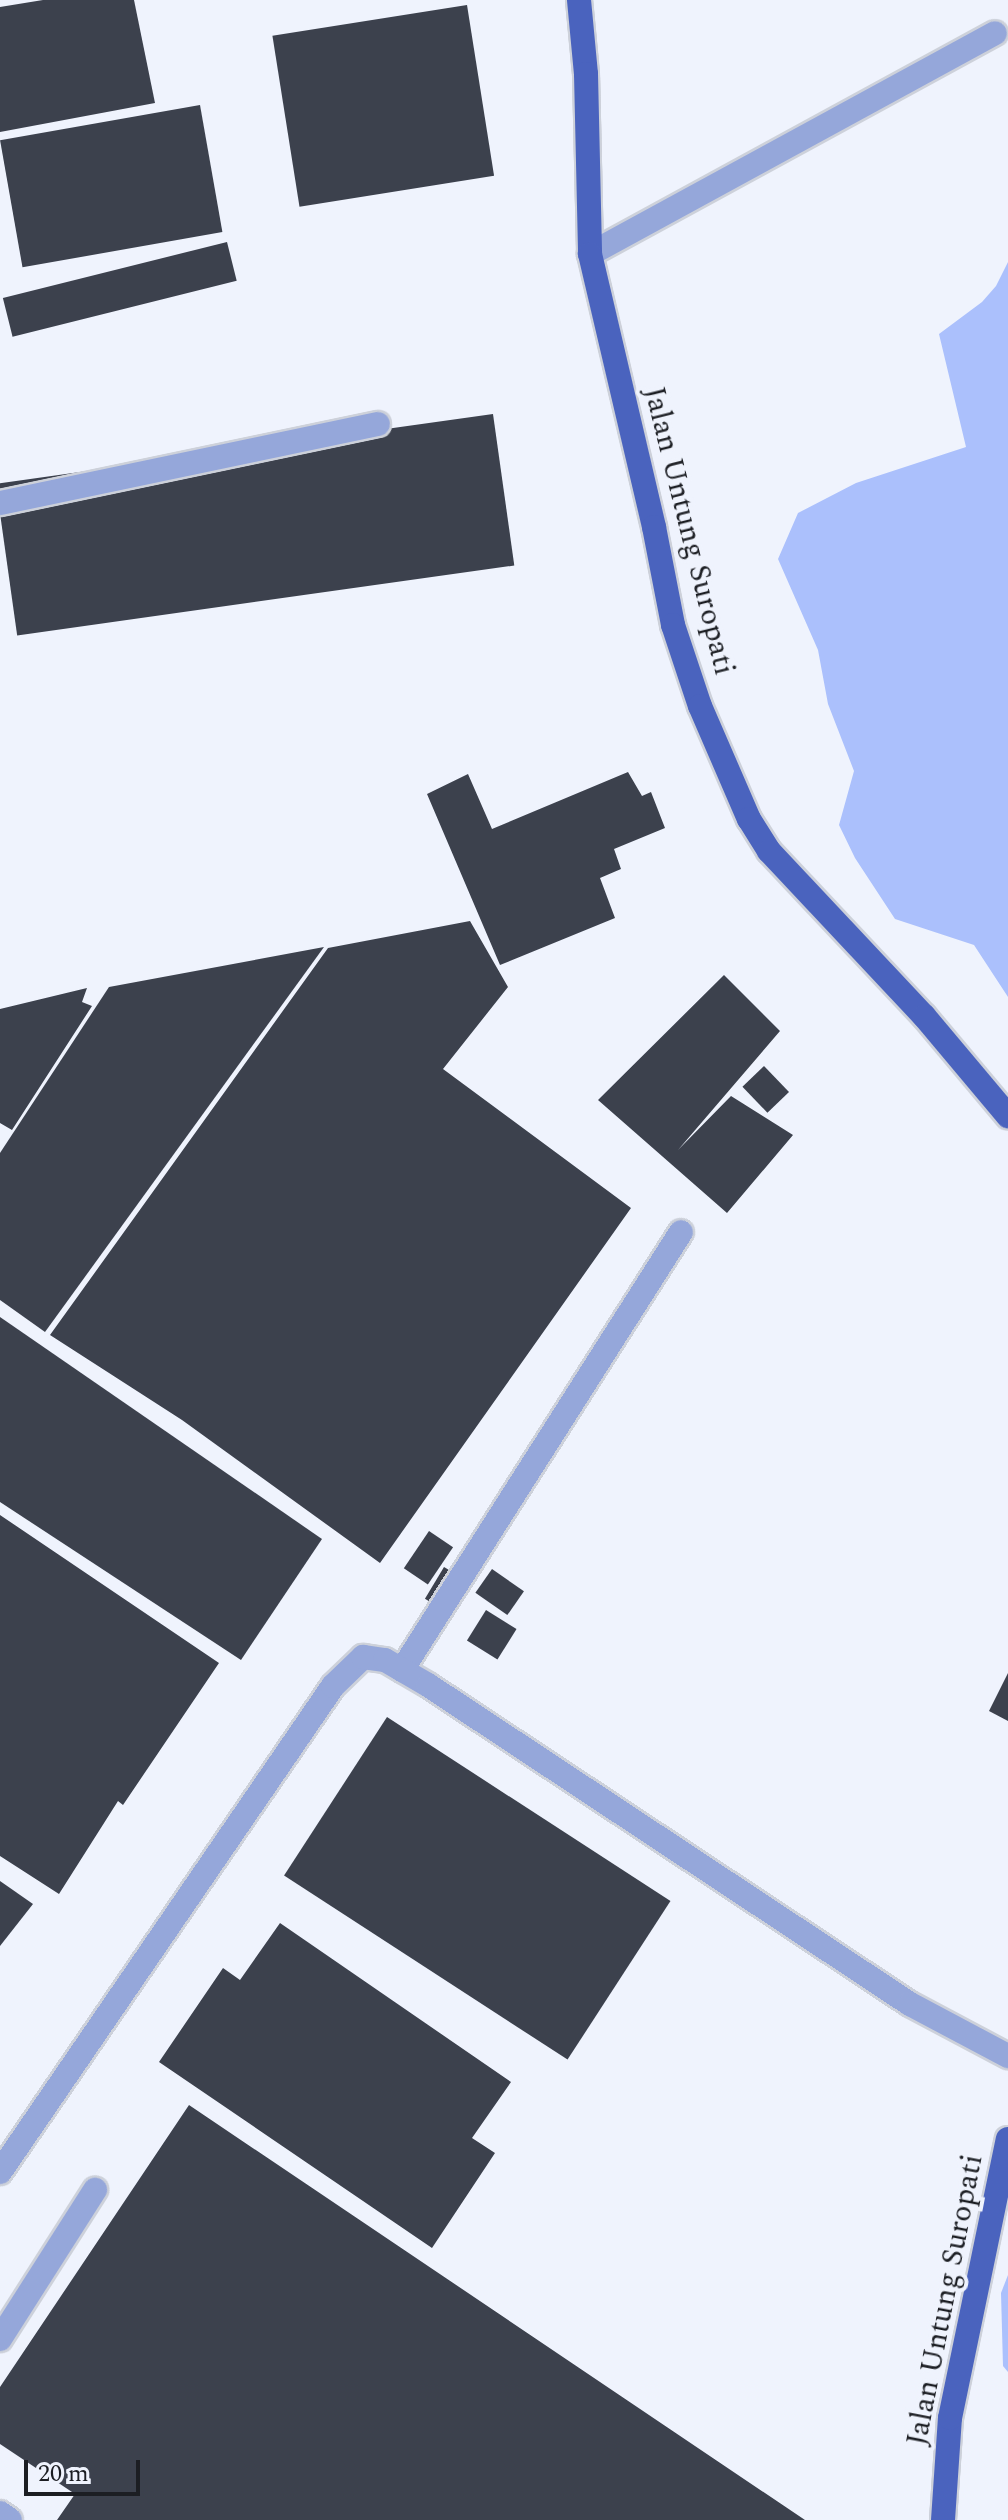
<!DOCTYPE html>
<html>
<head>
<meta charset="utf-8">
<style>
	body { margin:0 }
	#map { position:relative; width:1008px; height:2520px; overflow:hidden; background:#eff3fd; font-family:Spectral,serif }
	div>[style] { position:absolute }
	.forest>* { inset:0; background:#abc0fc }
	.building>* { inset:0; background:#3c414d; transform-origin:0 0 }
	.roads { filter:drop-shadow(2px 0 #cdd1da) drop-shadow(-2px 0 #cdd1da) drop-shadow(0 2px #cdd1da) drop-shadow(0 -2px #cdd1da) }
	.minor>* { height:24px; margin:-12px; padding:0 12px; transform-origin:12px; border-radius:12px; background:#95a7da }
	.major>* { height:24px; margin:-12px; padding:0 12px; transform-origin:12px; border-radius:12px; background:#4a63be }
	span { translate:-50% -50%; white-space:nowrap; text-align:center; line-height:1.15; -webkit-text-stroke:8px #eff3fd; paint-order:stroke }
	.street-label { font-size:30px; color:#1c1e23 }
	.scale { position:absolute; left:24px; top:2460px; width:116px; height:36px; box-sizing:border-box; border:4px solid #1c1e23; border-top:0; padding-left:10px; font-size:24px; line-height:28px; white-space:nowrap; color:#1c1e23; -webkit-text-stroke:6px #eff3fd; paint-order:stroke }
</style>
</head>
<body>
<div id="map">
	<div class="forest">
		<i style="clip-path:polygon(1008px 262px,1008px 997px,974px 945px,895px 919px,855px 858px,839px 825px,854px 771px,828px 704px,818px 650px,778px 559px,798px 513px,856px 483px,966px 447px,939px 334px,982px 302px,996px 286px)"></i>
		<i style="clip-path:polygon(1008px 2275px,1008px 2372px,1003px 2366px,1001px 2293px)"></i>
	</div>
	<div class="building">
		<i style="clip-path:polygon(43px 0,134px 0,155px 103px,0 132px,0 7px)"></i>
		<i style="left:467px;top:5px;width:173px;height:197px;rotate:81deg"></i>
		<i style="left:200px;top:105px;width:129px;height:203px;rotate:80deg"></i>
		<i style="left:227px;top:242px;width:40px;height:231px;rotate:76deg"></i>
		<i style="left:493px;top:414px;width:153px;height:502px;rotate:82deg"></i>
		<i style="clip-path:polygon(628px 772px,642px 796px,651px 792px,665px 828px,614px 849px,621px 869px,600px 878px,615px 918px,500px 965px,427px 794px,468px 774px,492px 829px)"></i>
		<i style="clip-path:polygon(470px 921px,508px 987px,443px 1069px,631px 1208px,380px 1563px,182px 1420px,50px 1335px,328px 948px)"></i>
		<i style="clip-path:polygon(324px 947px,45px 1332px,0 1300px,0 1153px,109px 987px)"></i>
		<i style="clip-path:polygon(724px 975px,780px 1031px,678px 1150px,731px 1096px,793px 1135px,727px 1213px,598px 1100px)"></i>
		<i style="clip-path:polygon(87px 988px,82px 1002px,92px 1006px,12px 1130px,0 1123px,0 1009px)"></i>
		<i style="left:764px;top:1066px;width:36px;height:30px;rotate:46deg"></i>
		<i style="clip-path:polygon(0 1317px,322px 1539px,241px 1660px,0 1502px)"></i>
		<i style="clip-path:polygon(0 1515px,219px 1663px,123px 1805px,118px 1801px,59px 1894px,0 1856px)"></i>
		<i style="left:429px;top:1531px;width:29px;height:45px;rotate:34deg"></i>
		<i style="left:444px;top:1567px;width:17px;height:37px;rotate:31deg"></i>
		<i style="left:492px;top:1569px;width:39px;height:29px;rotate:35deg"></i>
		<i style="left:486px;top:1610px;width:36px;height:36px;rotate:32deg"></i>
		<i style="clip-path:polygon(1008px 1673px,1008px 1721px,989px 1711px)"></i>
		<i style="left:387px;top:1717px;width:338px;height:189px;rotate:33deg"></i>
		<i style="clip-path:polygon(0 1881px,33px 1904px,0 1946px)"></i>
		<i style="clip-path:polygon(280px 1923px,511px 2082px,472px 2138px,495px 2153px,432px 2248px,159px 2062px,223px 1968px,240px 1980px)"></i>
		<i style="clip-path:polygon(189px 2105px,805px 2520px,57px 2520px,75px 2494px,0 2444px,0 2387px)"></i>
	</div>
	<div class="roads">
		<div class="minor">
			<i style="left:590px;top:254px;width:461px;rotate:-28.6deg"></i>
			<i style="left:0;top:503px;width:386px;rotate:-11.8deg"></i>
			<i style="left:402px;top:1670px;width:519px;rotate:-57.5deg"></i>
			<i style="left:0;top:2172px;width:589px;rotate:-55.58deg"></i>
			<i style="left:333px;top:1686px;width:42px;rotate:-44deg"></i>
			<i style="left:363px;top:1657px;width:22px;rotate:8deg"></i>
			<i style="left:385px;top:1660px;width:50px;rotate:30.2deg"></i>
			<i style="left:428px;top:1685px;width:578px;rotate:33.5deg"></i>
			<i style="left:910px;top:2004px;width:111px;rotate:28deg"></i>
			<i style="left:0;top:2339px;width:177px;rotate:-57.5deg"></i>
			<i style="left:0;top:2513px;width:12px;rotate:35deg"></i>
		</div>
		<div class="major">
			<i style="left:579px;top:0;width:74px;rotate:84.6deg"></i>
			<i style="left:586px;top:74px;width:180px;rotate:88.7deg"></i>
			<i style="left:590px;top:254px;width:280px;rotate:76.8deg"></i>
			<i style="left:654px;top:527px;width:100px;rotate:79deg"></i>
			<i style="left:673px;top:625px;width:85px;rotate:71.6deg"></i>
			<i style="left:700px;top:706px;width:123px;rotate:66.6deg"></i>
			<i style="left:749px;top:819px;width:38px;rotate:58deg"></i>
			<i style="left:769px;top:851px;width:226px;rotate:46.8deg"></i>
			<i style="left:924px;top:1016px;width:131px;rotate:50deg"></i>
			<i style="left:943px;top:2520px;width:102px;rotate:-86.1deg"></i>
			<i style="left:950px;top:2418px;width:285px;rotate:-78.3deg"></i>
		</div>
	</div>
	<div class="street-label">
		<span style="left:689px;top:531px;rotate:76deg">Jalan Untung Suropati</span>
		<span style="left:945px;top:2300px;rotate:-79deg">Jalan Untung Suropati</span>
	</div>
	<div class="scale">20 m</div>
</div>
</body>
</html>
